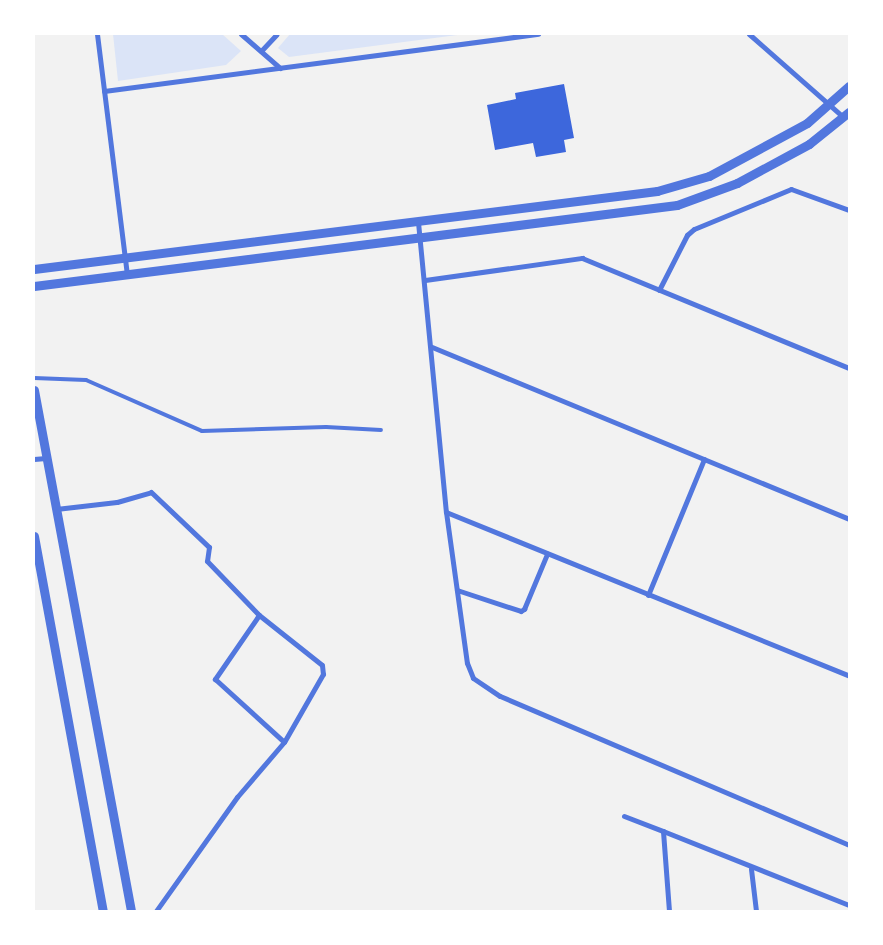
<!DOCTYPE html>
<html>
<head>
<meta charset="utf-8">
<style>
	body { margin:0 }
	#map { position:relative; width:883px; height:945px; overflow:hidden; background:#f2f2f2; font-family:Quicksand,sans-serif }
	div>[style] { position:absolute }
	.green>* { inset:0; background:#dbe4f7 }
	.building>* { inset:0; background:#3d67dc }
	.service>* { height:4px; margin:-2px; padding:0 2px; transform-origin:2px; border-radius:2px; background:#5277de }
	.minor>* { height:5px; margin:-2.5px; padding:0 2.5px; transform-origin:2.5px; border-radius:2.5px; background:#5277de }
	.tertiary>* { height:9px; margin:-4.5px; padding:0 4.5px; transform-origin:4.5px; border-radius:4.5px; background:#5277de }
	span { translate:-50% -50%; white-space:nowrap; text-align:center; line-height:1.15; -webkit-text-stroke:4px #fff; paint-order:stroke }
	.frame { position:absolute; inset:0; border:35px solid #fff; pointer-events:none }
</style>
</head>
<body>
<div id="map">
	<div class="green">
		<i style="clip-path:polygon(113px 34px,222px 34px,241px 51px,226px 65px,118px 81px)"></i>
		<i style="clip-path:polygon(290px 34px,465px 34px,289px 57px,278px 48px)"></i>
	</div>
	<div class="building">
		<i style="clip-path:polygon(564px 84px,574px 138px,564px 140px,566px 152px,536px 157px,533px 143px,495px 150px,487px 105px,516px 99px,515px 93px)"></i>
	</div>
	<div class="service">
		<i style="left:34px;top:378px;width:52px;rotate:2.2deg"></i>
		<i style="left:86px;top:380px;width:127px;rotate:23.7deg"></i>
		<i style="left:202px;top:431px;width:124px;rotate:-1.8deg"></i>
		<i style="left:326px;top:427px;width:55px;rotate:3.1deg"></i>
	</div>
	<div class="minor">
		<i style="left:97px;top:34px;width:243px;rotate:82.9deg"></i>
		<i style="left:241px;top:34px;width:52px;rotate:41.1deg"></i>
		<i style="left:749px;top:34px;width:125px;rotate:41.4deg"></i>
		<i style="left:261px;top:51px;width:23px;rotate:-47deg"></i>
		<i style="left:104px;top:91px;width:438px;rotate:-7.5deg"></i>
		<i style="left:418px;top:222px;width:291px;rotate:84.5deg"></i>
		<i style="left:446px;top:512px;width:152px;rotate:82.1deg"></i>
		<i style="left:467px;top:663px;width:16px;rotate:68deg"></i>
		<i style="left:473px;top:678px;width:32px;rotate:34deg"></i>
		<i style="left:500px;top:696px;width:379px;rotate:23.1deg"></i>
		<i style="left:425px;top:280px;width:159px;rotate:-8deg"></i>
		<i style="left:582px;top:258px;width:289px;rotate:22.4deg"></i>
		<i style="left:659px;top:290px;width:62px;rotate:-63deg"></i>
		<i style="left:687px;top:235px;width:9px;rotate:-41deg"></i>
		<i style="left:694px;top:229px;width:105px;rotate:-22.4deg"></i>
		<i style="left:791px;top:189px;width:62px;rotate:19.9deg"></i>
		<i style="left:432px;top:347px;width:451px;rotate:22.4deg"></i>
		<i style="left:34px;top:459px;width:12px;rotate:-5deg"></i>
		<i style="left:56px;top:509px;width:61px;rotate:-6.5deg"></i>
		<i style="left:117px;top:502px;width:35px;rotate:-16deg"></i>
		<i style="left:151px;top:492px;width:80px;rotate:43.5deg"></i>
		<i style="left:209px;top:547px;width:14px;rotate:98deg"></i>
		<i style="left:207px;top:561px;width:75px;rotate:46.1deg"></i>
		<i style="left:259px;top:615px;width:80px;rotate:38.4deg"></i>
		<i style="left:322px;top:665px;width:9px;rotate:84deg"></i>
		<i style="left:323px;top:674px;width:78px;rotate:119.8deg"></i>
		<i style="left:284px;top:742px;width:72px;rotate:130.5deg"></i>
		<i style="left:237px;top:797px;width:140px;rotate:125.4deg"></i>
		<i style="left:446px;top:512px;width:435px;rotate:22.1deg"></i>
		<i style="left:457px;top:590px;width:67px;rotate:18.2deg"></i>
		<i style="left:521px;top:611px;width:4px;rotate:-34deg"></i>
		<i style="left:524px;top:609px;width:60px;rotate:-67.3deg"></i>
		<i style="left:648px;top:595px;width:147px;rotate:-67.6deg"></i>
		<i style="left:259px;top:615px;width:78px;rotate:124.5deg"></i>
		<i style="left:215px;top:679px;width:93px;rotate:42.4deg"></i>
		<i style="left:624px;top:816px;width:42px;rotate:21deg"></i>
		<i style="left:751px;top:869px;width:42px;rotate:83.2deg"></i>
		<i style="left:669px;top:911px;width:80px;rotate:-94.3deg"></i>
		<i style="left:663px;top:831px;width:200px;rotate:21.7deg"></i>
	</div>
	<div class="tertiary">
		<i style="left:34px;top:269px;width:628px;rotate:-7.14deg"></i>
		<i style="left:657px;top:191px;width:54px;rotate:-16.1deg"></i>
		<i style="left:709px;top:176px;width:111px;rotate:-28.4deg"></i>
		<i style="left:807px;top:123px;width:56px;rotate:-41.4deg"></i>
		<i style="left:34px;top:286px;width:648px;rotate:-7.18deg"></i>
		<i style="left:677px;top:205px;width:64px;rotate:-20.1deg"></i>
		<i style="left:737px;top:183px;width:82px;rotate:-28.4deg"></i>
		<i style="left:809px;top:144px;width:51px;rotate:-38.7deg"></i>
		<i style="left:34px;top:390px;width:530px;rotate:79.45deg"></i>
		<i style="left:34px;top:536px;width:381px;rotate:79.6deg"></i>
	</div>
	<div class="frame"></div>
</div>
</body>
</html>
